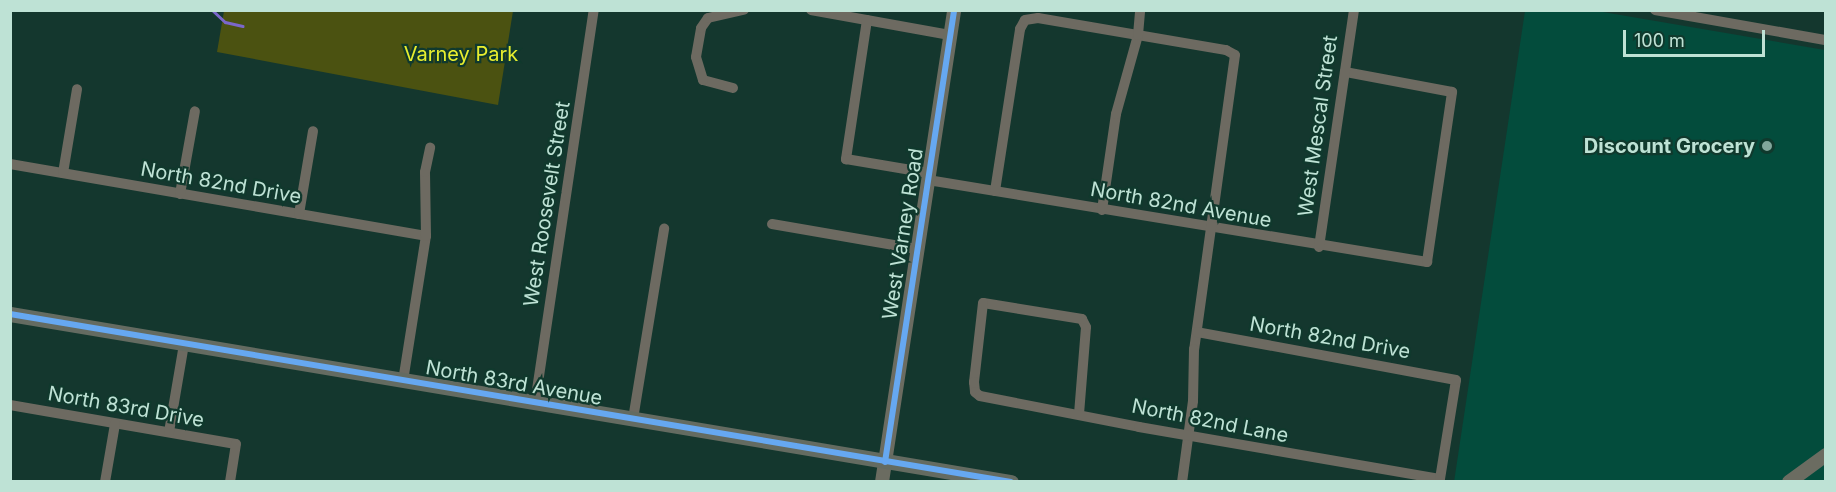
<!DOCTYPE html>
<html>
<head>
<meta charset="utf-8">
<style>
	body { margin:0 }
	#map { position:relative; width:1836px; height:492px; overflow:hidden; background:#14372e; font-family:Inter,sans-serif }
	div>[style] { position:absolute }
	.built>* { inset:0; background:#034c3c }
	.green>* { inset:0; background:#4b5211 }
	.stream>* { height:3px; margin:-1.5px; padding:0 1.5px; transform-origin:1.5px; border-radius:1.5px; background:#7b67cb }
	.street>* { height:10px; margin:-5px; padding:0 5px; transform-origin:5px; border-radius:5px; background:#6d6a61 }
	.secondary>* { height:14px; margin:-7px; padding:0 7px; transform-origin:7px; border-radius:7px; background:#6b6c61 }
	.primary>* { height:15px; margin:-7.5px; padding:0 7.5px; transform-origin:7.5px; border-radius:7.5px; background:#646b61 }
	.cycleway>* { height:6px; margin:-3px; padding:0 3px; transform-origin:3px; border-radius:3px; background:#66a8f1 }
	.dots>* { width:16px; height:16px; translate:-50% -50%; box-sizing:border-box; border:3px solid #10392d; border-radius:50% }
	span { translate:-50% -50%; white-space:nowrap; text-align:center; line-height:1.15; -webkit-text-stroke:4.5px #10392d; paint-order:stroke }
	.park-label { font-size:20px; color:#e8ee2f }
	.street-label { font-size:20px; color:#bee2d5 }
	.poi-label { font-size:20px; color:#bee2d5; font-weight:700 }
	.right { translate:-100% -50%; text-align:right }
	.frame { position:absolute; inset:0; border:12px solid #bee2d5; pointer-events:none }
	.scale { position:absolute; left:1623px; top:30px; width:142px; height:27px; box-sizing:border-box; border:3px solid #bee2d5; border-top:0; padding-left:8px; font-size:18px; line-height:21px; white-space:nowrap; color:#bee2d5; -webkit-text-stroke:4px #10392d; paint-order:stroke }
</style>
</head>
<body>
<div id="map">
	<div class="built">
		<i style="clip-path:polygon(1525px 11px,1597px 11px,1825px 50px,1825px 481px,1454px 482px)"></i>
	</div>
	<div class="green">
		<i style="clip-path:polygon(224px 11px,513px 11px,498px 105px,217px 52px)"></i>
	</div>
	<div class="stream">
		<i style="left:212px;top:10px;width:18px;rotate:43deg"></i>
		<i style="left:225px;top:22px;width:18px;rotate:13deg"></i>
	</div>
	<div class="street">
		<i style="left:811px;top:10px;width:141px;rotate:10.2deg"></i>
		<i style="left:1655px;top:10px;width:174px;rotate:10deg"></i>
		<i style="left:867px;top:20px;width:141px;rotate:98.6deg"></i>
		<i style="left:846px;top:159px;width:84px;rotate:9.6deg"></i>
		<i style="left:733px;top:88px;width:31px;rotate:-165deg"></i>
		<i style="left:703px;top:80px;width:24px;rotate:-107deg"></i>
		<i style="left:696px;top:57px;width:29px;rotate:-80deg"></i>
		<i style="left:701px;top:28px;width:12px;rotate:-55deg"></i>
		<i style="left:708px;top:18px;width:37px;rotate:-13deg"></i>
		<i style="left:10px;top:164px;width:422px;rotate:9.8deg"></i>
		<i style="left:63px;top:173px;width:85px;rotate:-80.5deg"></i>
		<i style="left:928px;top:180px;width:506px;rotate:9.33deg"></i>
		<i style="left:1427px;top:262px;width:172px;rotate:-81.6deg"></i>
		<i style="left:1452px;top:92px;width:109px;rotate:-169.4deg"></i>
		<i style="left:995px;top:191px;width:164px;rotate:-81.2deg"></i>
		<i style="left:1020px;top:29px;width:10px;rotate:-61deg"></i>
		<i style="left:1025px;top:20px;width:13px;rotate:-9deg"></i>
		<i style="left:1038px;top:18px;width:191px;rotate:9.7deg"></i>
		<i style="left:1226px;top:50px;width:10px;rotate:29deg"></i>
		<i style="left:1235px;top:55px;width:297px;rotate:97.9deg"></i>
		<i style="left:1194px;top:349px;width:52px;rotate:91.1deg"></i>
		<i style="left:1193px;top:401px;width:82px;rotate:97.7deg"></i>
		<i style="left:180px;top:194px;width:84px;rotate:-79.8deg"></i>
		<i style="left:1102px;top:210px;width:97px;rotate:-81.7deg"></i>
		<i style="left:1116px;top:114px;width:82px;rotate:-74.4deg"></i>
		<i style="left:1138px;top:35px;width:25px;rotate:-85deg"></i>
		<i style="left:299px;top:214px;width:84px;rotate:-80.4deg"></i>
		<i style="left:772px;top:224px;width:147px;rotate:9.8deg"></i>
		<i style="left:1319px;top:247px;width:240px;rotate:-81.6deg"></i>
		<i style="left:403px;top:381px;width:147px;rotate:-81deg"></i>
		<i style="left:426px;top:236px;width:64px;rotate:-90.9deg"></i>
		<i style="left:425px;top:172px;width:25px;rotate:-78deg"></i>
		<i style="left:535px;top:403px;width:397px;rotate:-81.5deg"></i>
		<i style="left:10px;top:405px;width:229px;rotate:9.8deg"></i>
		<i style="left:236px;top:444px;width:38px;rotate:99deg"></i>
		<i style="left:1079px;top:414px;width:87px;rotate:-85.4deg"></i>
		<i style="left:1086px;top:327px;width:9px;rotate:-117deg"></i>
		<i style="left:1082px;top:319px;width:100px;rotate:-170.8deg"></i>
		<i style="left:983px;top:303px;width:80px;rotate:96.5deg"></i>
		<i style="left:974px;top:382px;width:10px;rotate:84deg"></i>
		<i style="left:975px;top:392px;width:6px;rotate:39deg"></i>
		<i style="left:980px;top:396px;width:162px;rotate:11deg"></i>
		<i style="left:1139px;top:427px;width:305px;rotate:9.8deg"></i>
		<i style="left:1440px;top:479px;width:100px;rotate:-80.8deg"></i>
		<i style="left:1456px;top:380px;width:263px;rotate:-169.5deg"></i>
		<i style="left:633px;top:419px;width:193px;rotate:-80.7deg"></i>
		<i style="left:169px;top:432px;width:89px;rotate:-80.3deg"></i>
		<i style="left:105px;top:482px;width:59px;rotate:-80.2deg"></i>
	</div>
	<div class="secondary">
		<i style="left:882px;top:482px;width:477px;rotate:-81.3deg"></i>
		<i style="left:1789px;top:482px;width:46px;rotate:-36.1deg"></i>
	</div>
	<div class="primary">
		<i style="left:10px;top:314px;width:1015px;rotate:9.53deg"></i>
	</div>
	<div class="cycleway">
		<i style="left:10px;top:314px;width:1015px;rotate:9.53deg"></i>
		<i style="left:885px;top:462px;width:457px;rotate:-81.3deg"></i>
	</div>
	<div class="dots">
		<i style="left:1767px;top:146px;background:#82a69b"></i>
	</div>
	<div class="park-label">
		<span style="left:461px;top:54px">Varney Park</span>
	</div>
	<div class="street-label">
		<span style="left:1318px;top:126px;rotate:-82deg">West Mescal Street</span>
		<span style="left:221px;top:183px;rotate:10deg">North 82nd Drive</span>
		<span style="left:547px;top:204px;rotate:-81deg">West Roosevelt Street</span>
		<span style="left:1181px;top:205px;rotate:10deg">North 82nd Avenue</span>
		<span style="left:903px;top:234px;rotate:-81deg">West Varney Road</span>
		<span style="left:1330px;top:338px;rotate:10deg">North 82nd Drive</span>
		<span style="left:514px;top:383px;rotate:10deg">North 83rd Avenue</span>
		<span style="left:126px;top:407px;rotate:10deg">North 83rd Drive</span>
		<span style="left:1210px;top:421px;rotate:11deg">North 82nd Lane</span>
	</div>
	<div class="poi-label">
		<span class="right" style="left:1755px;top:146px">Discount Grocery</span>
	</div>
	<div class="frame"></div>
	<div class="scale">100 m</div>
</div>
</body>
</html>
